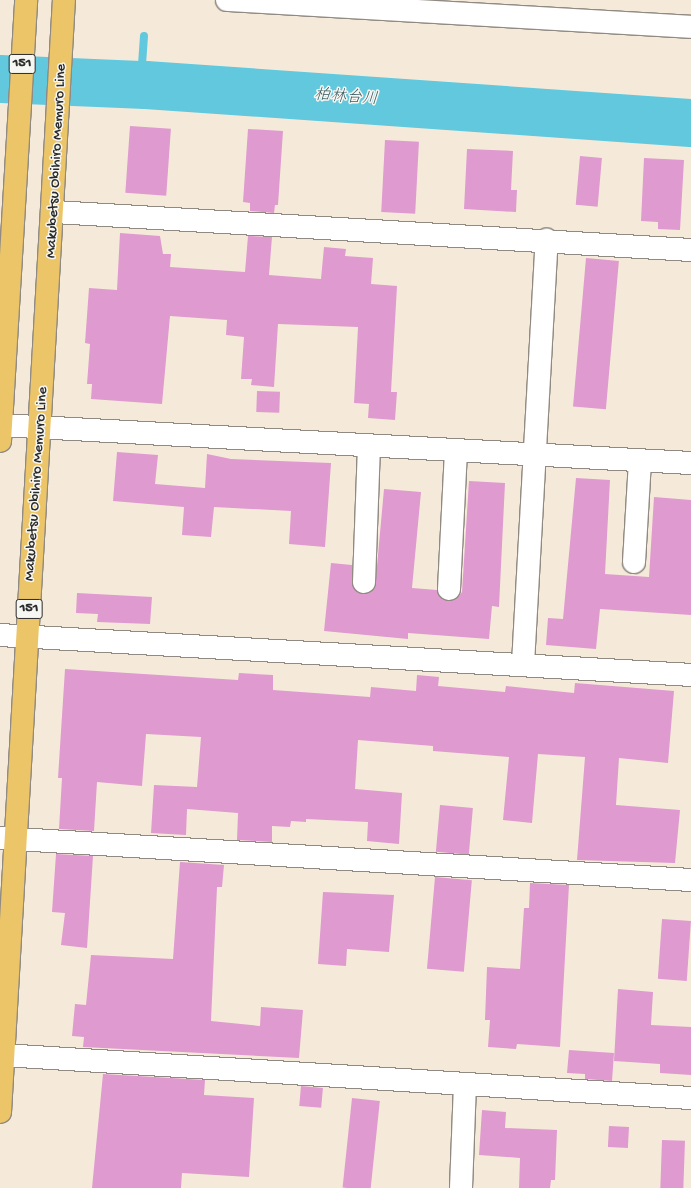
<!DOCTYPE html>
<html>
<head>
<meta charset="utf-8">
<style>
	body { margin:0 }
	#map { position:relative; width:691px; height:1188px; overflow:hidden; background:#f5ead9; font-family:"Gochi Hand","Klee One",sans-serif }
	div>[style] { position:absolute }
	.stream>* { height:8px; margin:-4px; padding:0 4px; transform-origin:4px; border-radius:4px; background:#61c8dd }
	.river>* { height:48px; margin:-24px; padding:0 24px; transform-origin:24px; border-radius:24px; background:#61c8dd }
	.building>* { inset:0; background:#df9acf; transform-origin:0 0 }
	.roads { filter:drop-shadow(1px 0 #908a82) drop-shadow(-1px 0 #908a82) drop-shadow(0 1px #908a82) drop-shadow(0 -1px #908a82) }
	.minor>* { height:22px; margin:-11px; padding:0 11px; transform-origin:11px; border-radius:11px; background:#fff }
	.major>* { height:22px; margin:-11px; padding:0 11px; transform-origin:11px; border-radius:11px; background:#ecc569 }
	span { translate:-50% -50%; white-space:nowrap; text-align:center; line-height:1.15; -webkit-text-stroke:3px #f6f6f2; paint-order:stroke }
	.shield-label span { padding:1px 3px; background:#f6f6f2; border:1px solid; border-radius:3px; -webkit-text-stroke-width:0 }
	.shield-label { font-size:14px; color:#2b2b2b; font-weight:700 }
	.street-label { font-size:15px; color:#2b2b2b }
	.water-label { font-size:16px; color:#3b5a60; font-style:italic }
</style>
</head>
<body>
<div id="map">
	<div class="stream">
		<i style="left:144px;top:36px;width:31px;rotate:94deg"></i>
		<i style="left:142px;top:67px;width:18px;rotate:77deg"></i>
	</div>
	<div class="river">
		<i style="left:0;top:79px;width:146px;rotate:2.4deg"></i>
		<i style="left:146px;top:85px;width:546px;rotate:3.99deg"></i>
	</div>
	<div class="building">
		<i style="left:130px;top:126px;width:41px;height:67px;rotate:4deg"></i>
		<i style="clip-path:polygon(248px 129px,283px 131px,278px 205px,275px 205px,274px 213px,250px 211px,250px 203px,243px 202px)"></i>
		<i style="left:385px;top:140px;width:34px;height:72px;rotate:3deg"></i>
		<i style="clip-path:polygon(467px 149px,513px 151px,511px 190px,517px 190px,516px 212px,464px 209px)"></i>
		<i style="left:580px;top:156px;width:22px;height:49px;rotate:5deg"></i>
		<i style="clip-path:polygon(644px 158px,684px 160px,680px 230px,658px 229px,658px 222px,641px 221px)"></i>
		<i style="clip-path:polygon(120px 233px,160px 236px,163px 254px,171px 254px,170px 267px,245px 272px,248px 236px,272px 237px,269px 275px,321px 279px,324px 247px,346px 249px,345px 256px,373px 258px,371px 284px,397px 286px,391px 392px,397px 392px,395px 420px,368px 418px,369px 404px,354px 403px,358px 327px,278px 324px,274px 387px,251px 385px,252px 379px,241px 379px,244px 337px,226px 335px,227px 320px,170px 316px,162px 404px,91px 399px,92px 384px,87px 384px,90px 344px,85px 343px,89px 288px,117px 290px)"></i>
		<i style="left:586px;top:258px;width:33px;height:149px;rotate:5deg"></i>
		<i style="left:257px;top:391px;width:23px;height:21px;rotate:2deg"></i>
		<i style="clip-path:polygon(117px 452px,158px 455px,155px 484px,205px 488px,207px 454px,231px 459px,331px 463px,325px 547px,289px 544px,291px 511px,214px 507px,211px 537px,182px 535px,184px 507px,113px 501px)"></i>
		<i style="clip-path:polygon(576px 478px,610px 480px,605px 574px,649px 577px,654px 497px,691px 500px,691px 615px,600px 609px,596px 649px,546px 645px,548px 618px,563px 619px)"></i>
		<i style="clip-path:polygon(469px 481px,505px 483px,499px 607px,492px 606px,489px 639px,408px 633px,408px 639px,324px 631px,331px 563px,352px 565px,352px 582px,358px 593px,369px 593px,375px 588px,384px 489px,421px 492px,412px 588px,437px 590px,442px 599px,448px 601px,459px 596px,462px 592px)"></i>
		<i style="clip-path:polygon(77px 593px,152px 597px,150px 624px,97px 622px,98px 614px,76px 613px)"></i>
		<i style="clip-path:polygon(65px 669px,238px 680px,239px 673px,273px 675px,273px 690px,370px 697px,371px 687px,416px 691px,417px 675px,439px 677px,438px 686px,505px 692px,506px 686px,574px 693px,575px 683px,674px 691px,668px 763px,619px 758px,616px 805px,680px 810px,675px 863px,577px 860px,585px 757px,538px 754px,532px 823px,503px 820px,509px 757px,433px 751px,433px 746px,358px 740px,355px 789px,402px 793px,399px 844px,367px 841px,368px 822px,306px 819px,306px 822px,291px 821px,290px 827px,272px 826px,272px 842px,237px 840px,238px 813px,187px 809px,186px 835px,151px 833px,154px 785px,197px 787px,201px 737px,146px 734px,142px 786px,97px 782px,94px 831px,59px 829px,62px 778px,58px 778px)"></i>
		<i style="left:440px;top:805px;width:33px;height:47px;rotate:5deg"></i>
		<i style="clip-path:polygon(56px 854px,93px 856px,87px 948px,61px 945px,65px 913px,52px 912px)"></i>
		<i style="clip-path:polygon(180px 862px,224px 865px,222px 887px,217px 887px,211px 1021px,260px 1026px,261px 1007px,303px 1010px,299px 1058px,83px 1047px,84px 1037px,72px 1036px,75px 1004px,86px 1005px,91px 955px,173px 959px)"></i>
		<i style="left:435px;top:877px;width:37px;height:92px;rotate:5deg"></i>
		<i style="clip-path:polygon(530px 883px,569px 885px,560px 1047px,517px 1044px,516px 1049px,488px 1047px,490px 1020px,485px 1020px,487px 967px,520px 969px,524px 908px,529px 908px)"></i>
		<i style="clip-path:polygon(323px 892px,394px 895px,389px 952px,347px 949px,346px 966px,318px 964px)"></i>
		<i style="left:662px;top:919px;width:29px;height:60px;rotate:4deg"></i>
		<i style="clip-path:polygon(618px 989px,653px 992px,651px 1025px,691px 1027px,691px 1075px,660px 1073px,660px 1064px,614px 1061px)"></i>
		<i style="clip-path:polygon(569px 1050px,614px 1053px,612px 1081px,585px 1079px,585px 1074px,567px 1073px)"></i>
		<i style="clip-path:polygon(103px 1074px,205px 1080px,204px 1095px,254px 1098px,249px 1177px,182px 1173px,181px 1188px,92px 1188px)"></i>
		<i style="left:301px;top:1086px;width:22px;height:20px;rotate:5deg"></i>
		<i style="left:352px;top:1098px;width:28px;height:90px;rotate:6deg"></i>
		<i style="clip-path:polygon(482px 1110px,506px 1112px,505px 1128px,557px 1130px,555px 1180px,551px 1180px,550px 1188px,519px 1188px,520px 1158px,479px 1155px)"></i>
		<i style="left:609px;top:1126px;width:20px;height:21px;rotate:3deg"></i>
		<i style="left:662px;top:1140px;width:23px;height:48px;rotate:2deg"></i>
	</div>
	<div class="roads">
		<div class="minor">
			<i style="left:227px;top:0;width:465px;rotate:3.3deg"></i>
			<i style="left:55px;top:212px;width:637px;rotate:3.42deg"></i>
			<i style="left:0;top:425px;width:692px;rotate:3.15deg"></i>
			<i style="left:634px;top:562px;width:101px;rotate:-86.6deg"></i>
			<i style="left:364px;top:582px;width:136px;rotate:-87.9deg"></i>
			<i style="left:449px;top:589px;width:139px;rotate:-87.1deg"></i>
			<i style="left:0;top:635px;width:692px;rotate:3.31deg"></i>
			<i style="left:523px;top:664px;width:425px;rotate:-86.8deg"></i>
			<i style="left:0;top:838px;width:692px;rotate:3.48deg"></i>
			<i style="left:3px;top:1055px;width:689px;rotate:3.58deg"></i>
			<i style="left:461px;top:1188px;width:103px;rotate:-87.8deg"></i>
		</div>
		<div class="major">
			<i style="left:0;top:441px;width:442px;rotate:-86.6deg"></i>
			<i style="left:0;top:1112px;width:1114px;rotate:-86.71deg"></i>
		</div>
	</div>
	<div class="shield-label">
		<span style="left:22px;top:64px">151</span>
		<span style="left:29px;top:609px">151</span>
	</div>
	<div class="street-label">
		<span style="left:57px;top:161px;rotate:-87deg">Makubetsu Obihiro Memuro Line</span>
		<span style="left:37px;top:484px;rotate:-86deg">Makubetsu Obihiro Memuro Line</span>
	</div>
	<div class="water-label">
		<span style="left:346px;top:99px;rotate:4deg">柏林台川</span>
	</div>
</div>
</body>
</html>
